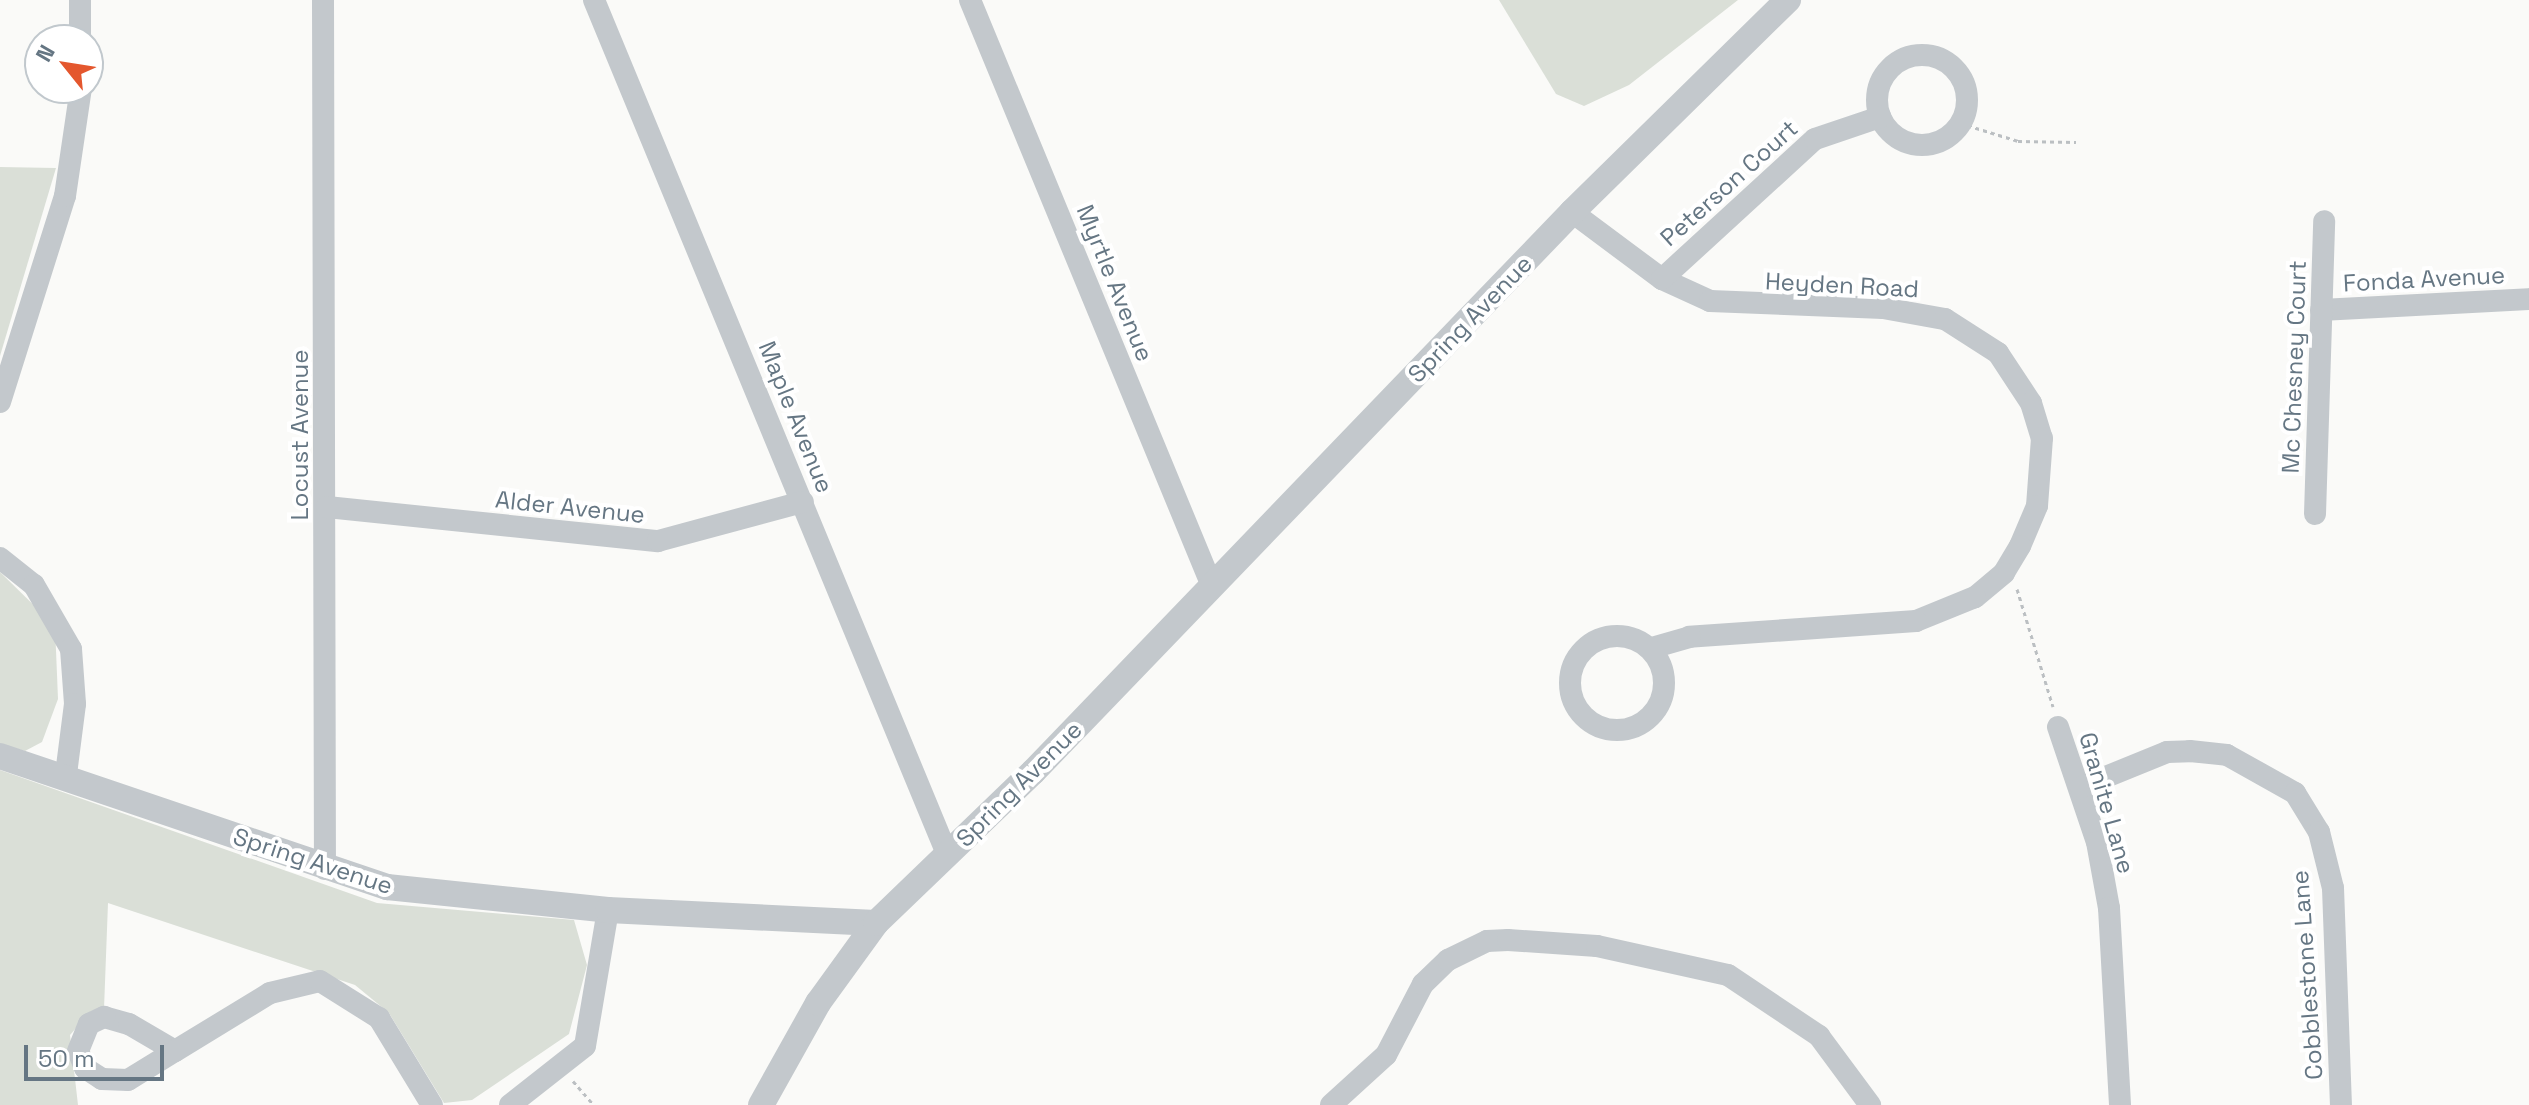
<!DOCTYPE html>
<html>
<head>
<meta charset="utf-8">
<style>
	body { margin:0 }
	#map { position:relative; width:2529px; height:1105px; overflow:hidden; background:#fafaf8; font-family:"Space Grotesk",sans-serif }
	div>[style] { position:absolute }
	.green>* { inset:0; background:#dadfd7 }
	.path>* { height:3px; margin-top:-1.5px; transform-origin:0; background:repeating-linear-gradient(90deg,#bbbfc2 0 4px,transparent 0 8px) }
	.minor>* { height:22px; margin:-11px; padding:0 11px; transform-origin:11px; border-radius:11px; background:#c3c8cc }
	.minor>.ring { margin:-11px; padding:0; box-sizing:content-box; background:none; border:22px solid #c3c8cc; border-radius:50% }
	.tertiary>* { height:26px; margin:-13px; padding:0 13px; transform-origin:13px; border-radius:13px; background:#c3c8cc }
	span { translate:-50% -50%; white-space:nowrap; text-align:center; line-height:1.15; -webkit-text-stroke:8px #fff; paint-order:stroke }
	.street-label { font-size:24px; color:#657683 }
	.north { position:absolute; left:24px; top:24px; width:80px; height:80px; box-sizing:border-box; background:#fff; border:2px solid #c1c8cd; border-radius:50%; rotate:300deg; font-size:22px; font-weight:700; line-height:32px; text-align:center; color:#657683 }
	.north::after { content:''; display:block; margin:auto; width:28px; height:36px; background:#e4572e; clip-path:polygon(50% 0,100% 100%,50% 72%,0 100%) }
	.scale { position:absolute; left:24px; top:1045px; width:140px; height:36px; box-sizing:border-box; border:4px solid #657683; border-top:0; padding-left:10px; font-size:24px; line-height:28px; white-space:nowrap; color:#657683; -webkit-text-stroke:6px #fff; paint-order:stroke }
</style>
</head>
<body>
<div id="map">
	<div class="green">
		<i style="clip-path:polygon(1499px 0,1738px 0,1629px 85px,1584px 106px,1556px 94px)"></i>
		<i style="clip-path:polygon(0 167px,56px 168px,0 356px)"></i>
		<i style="clip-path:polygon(0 572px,55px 626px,58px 699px,42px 742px,25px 751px,0 744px)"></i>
		<i style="clip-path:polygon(0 770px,377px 903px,574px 920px,587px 965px,569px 1034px,472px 1100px,444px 1103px,389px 1013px,355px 985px,108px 903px,104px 1009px,91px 1011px,70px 1035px,78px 1105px,0 1105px)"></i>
	</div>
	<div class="path">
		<i style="left:1960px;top:123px;width:61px;rotate:17.2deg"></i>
		<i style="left:2018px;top:141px;width:58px;rotate:1deg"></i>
		<i style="left:2017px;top:589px;width:123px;rotate:73deg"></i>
		<i style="left:573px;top:1081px;width:32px;rotate:49deg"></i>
	</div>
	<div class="minor">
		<i style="left:80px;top:0;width:40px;rotate:90deg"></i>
		<i style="left:323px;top:0;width:869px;rotate:89.87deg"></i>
		<i style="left:594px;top:0;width:924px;rotate:67.54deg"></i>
		<i style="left:970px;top:0;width:634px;rotate:67.56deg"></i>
		<i class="ring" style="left:1877px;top:55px;width:68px;height:68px"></i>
		<i style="left:1572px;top:212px;width:112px;rotate:36.7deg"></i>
		<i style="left:1662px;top:279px;width:53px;rotate:24.6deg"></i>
		<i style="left:1710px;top:301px;width:173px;rotate:2.3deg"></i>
		<i style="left:1883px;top:308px;width:63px;rotate:10.1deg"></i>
		<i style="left:1945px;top:319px;width:63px;rotate:32.7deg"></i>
		<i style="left:1998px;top:353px;width:60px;rotate:56.6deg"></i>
		<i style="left:2031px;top:403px;width:37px;rotate:73deg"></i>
		<i style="left:2042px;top:438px;width:68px;rotate:94.2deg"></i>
		<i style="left:2037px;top:506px;width:43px;rotate:113deg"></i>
		<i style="left:2020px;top:546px;width:31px;rotate:121deg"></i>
		<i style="left:2004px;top:573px;width:38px;rotate:140deg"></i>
		<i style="left:1975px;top:597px;width:64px;rotate:157.9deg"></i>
		<i style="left:1916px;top:621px;width:227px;rotate:176deg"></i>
		<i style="left:1690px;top:637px;width:40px;rotate:164deg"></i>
		<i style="left:1662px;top:279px;width:207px;rotate:-42.5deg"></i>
		<i style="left:1815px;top:139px;width:69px;rotate:-18.7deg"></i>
		<i style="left:2321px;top:310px;width:208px;rotate:-3deg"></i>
		<i style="left:0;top:402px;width:216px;rotate:-72.5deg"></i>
		<i style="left:65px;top:196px;width:109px;rotate:-81.6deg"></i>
		<i style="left:327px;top:507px;width:333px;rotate:5.9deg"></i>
		<i style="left:658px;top:541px;width:150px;rotate:-15.1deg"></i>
		<i style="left:2315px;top:514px;width:293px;rotate:-88.2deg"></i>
		<i style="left:0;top:558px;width:43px;rotate:38.5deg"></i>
		<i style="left:34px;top:585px;width:74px;rotate:60deg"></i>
		<i style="left:71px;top:649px;width:55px;rotate:85.8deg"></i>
		<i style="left:75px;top:704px;width:71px;rotate:97.3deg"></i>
		<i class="ring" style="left:1570px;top:636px;width:72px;height:72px"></i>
		<i style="left:2058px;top:727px;width:121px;rotate:71.3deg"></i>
		<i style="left:2097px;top:842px;width:67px;rotate:79.7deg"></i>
		<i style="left:2109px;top:908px;width:197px;rotate:86.8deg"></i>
		<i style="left:2081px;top:787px;width:93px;rotate:-22.1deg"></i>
		<i style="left:2167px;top:752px;width:23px;rotate:-2deg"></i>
		<i style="left:2190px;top:751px;width:37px;rotate:6deg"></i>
		<i style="left:2227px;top:755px;width:78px;rotate:29.2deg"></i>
		<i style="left:2295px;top:793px;width:46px;rotate:58.4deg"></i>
		<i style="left:2319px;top:832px;width:58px;rotate:76deg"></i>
		<i style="left:2333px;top:888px;width:217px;rotate:87.9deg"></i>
		<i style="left:104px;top:1017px;width:26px;rotate:16deg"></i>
		<i style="left:129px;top:1024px;width:53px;rotate:30.4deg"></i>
		<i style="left:175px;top:1051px;width:55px;rotate:148.3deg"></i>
		<i style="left:128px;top:1080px;width:26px;rotate:-178deg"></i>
		<i style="left:102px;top:1079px;width:20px;rotate:-147deg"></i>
		<i style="left:85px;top:1068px;width:18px;rotate:-112deg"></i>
		<i style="left:78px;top:1051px;width:29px;rotate:-68deg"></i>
		<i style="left:89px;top:1024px;width:17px;rotate:-25deg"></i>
		<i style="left:175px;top:1051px;width:111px;rotate:-31.4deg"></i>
		<i style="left:270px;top:993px;width:51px;rotate:-13.5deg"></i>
		<i style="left:320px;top:981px;width:70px;rotate:32.1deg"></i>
		<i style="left:379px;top:1018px;width:102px;rotate:58.7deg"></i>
		<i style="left:510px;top:1105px;width:95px;rotate:-38.2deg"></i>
		<i style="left:585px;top:1046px;width:138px;rotate:-80.4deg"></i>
		<i style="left:1331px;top:1105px;width:74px;rotate:-42.3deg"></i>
		<i style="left:1386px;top:1055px;width:80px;rotate:-62.5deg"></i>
		<i style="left:1423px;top:984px;width:35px;rotate:-44deg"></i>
		<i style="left:1448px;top:960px;width:43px;rotate:-26deg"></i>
		<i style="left:1487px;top:941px;width:21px;rotate:-3deg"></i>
		<i style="left:1508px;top:940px;width:89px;rotate:3.9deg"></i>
		<i style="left:1597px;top:946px;width:134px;rotate:12.5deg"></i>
		<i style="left:1728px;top:975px;width:110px;rotate:33.8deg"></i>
		<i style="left:1819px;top:1036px;width:86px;rotate:53.5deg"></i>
	</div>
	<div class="tertiary">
		<i style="left:0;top:756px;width:409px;rotate:18.7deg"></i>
		<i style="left:387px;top:887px;width:222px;rotate:5.9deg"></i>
		<i style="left:608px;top:910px;width:268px;rotate:2.8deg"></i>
		<i style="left:761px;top:1105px;width:117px;rotate:-60.8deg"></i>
		<i style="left:818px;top:1003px;width:99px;rotate:-54.1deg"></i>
		<i style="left:876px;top:923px;width:218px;rotate:-43.9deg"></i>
		<i style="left:1033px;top:772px;width:777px;rotate:-46.09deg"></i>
		<i style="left:1572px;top:212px;width:303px;rotate:-44.5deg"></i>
	</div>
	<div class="street-label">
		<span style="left:1729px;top:183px;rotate:-42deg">Peterson Court</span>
		<span style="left:2424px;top:279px;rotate:-3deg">Fonda Avenue</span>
		<span style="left:1115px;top:283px;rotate:68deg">Myrtle Avenue</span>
		<span style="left:1842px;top:285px;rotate:3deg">Heyden Road</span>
		<span style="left:1470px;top:319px;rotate:-46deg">Spring Avenue</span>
		<span style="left:2294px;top:367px;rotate:-88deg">Mc Chesney Court</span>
		<span style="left:796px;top:417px;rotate:68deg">Maple Avenue</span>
		<span style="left:300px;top:435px;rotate:-90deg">Locust Avenue</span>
		<span style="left:570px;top:507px;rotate:6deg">Alder Avenue</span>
		<span style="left:1019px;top:784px;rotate:-45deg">Spring Avenue</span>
		<span style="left:2107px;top:803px;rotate:74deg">Granite Lane</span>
		<span style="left:313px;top:861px;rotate:18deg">Spring Avenue</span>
		<span style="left:2307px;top:975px;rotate:-94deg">Cobblestone Lane</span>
	</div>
	<div class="north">N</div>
	<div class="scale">50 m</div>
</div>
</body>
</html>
